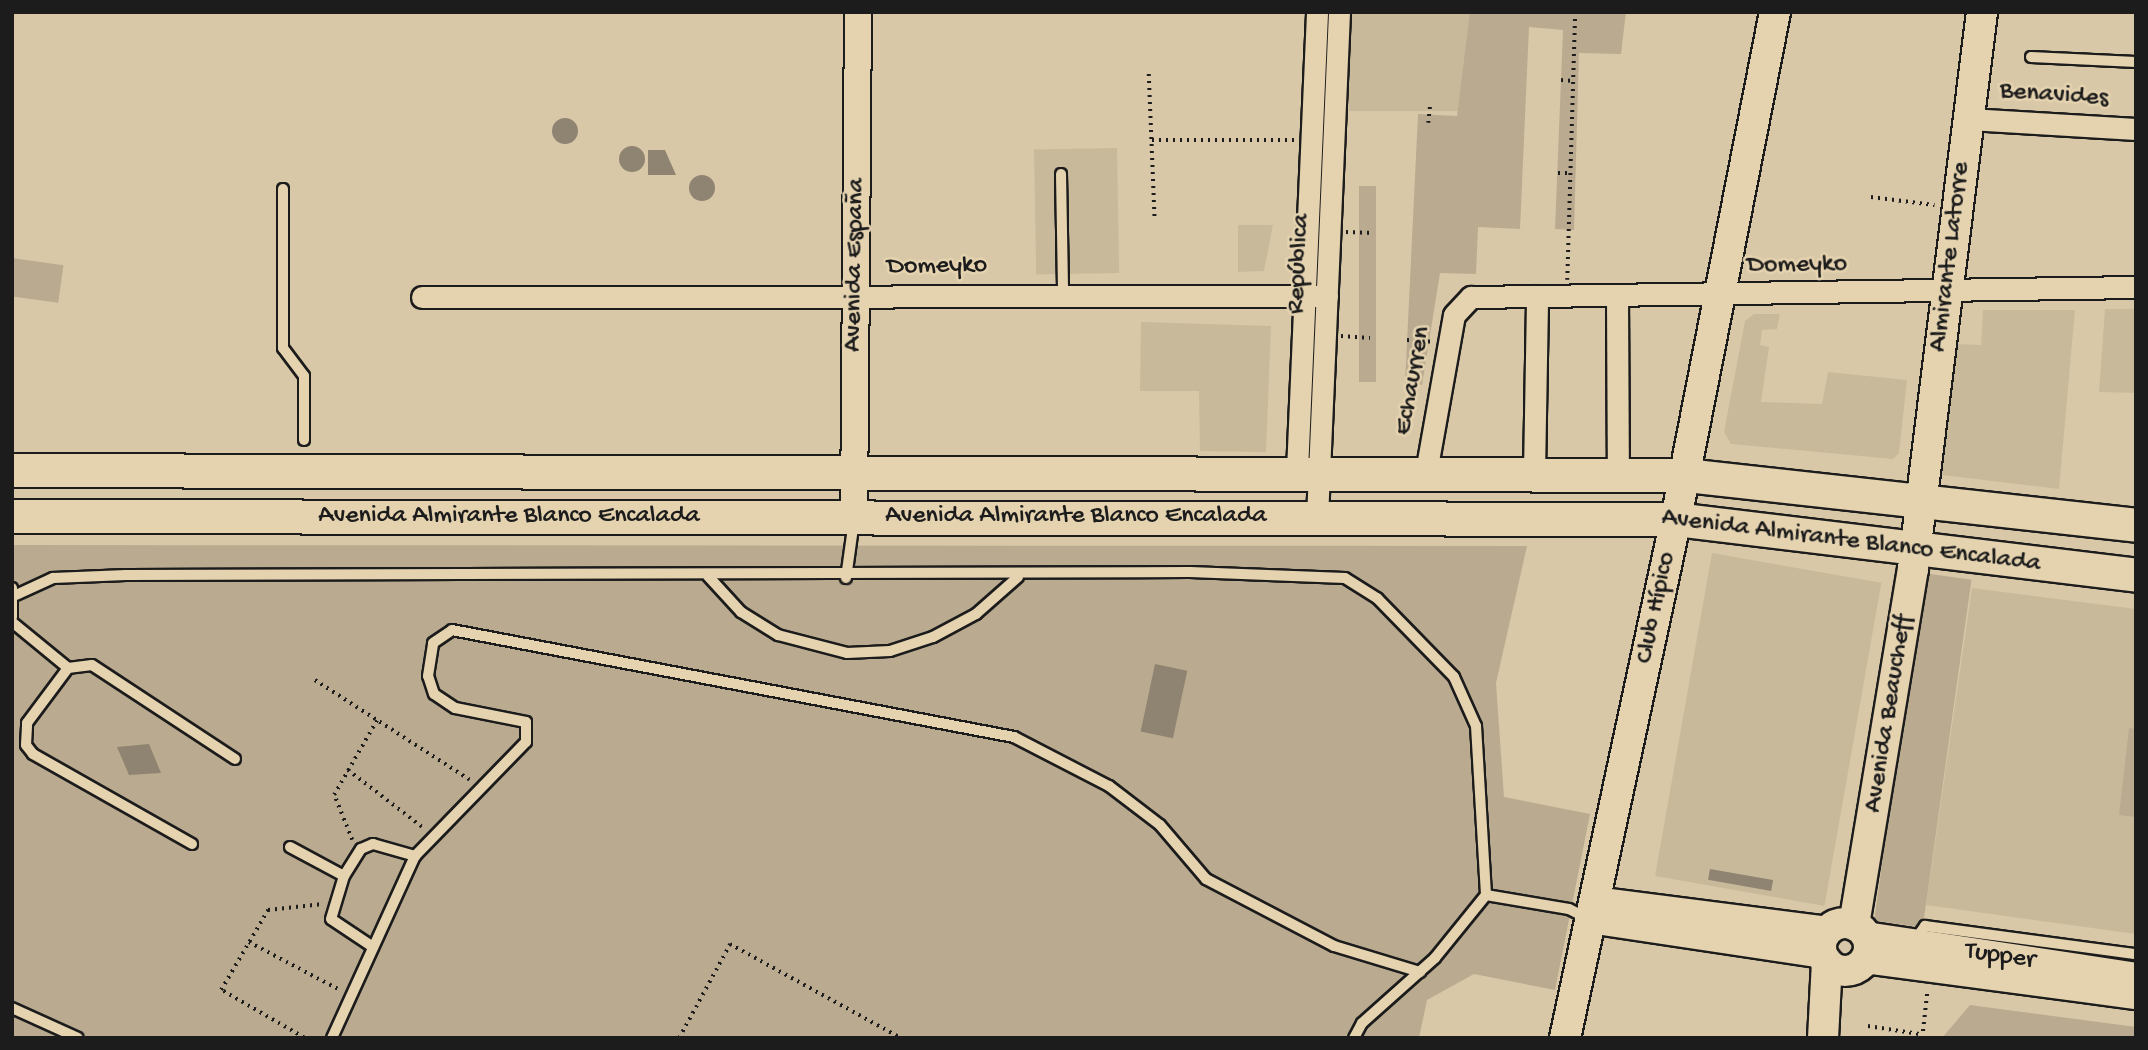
<!DOCTYPE html>
<html>
<head>
<meta charset="utf-8">
<style>
	body { margin:0 }
	#map { position:relative; width:2148px; height:1050px; overflow:hidden; background:#d9c8a7; font-family:"Gochi Hand",sans-serif }
	div>[style] { position:absolute }
	.built>* { inset:0; background:#c9b99b; transform-origin:0 0 }
	.green>* { inset:0; background:#baab90; transform-origin:0 0 }
	.water>* { inset:0; background:#8e8471; transform-origin:0 0 }
	.round { border-radius:50% }
	.path>* { height:3.5px; margin-top:-1.75px; transform-origin:0; background:repeating-linear-gradient(90deg,#1c1c1c 0 2px,transparent 0 7px) }
	.roads { filter:drop-shadow(2px 0 #1c1c1c) drop-shadow(-2px 0 #1c1c1c) drop-shadow(0 2px #1c1c1c) drop-shadow(0 -2px #1c1c1c) }
	.service>* { height:10px; margin:-5px; padding:0 5px; transform-origin:5px; border-radius:5px; background:#e5d3b0 }
	.minor>* { height:21px; margin:-10.5px; padding:0 10.5px; transform-origin:10.5px; border-radius:10.5px; background:#e5d3b0 }
	.tertiary>* { height:26px; margin:-13px; padding:0 13px; transform-origin:13px; border-radius:13px; background:#e5d3b0 }
	.secondary>* { height:30px; margin:-15px; padding:0 15px; transform-origin:15px; border-radius:15px; background:#e5d3b0 }
	.secondary>.ring { margin:-15px; padding:0; box-sizing:content-box; background:none; border:30px solid #e5d3b0; border-radius:50% }
	.primary>* { height:33px; margin:-16.5px; padding:0 16.5px; transform-origin:16.5px; border-radius:16.5px; background:#e5d3b0 }
	span { translate:-50% -50%; white-space:nowrap; text-align:center; line-height:1.15; -webkit-text-stroke:5px #e5d3b0; paint-order:stroke }
	.street-label { font-size:26px; color:#1c1c1c }
	.frame { position:absolute; inset:0; border:14px solid #1c1c1c; pointer-events:none }
</style>
</head>
<body>
<div id="map">
	<div class="built">
		<i style="left:1349px;top:12px;width:121px;height:99px"></i>
		<i style="left:1117px;top:148px;width:125px;height:83px;rotate:89deg"></i>
		<i style="clip-path:polygon(1238px 225px,1273px 225px,1264px 271px,1238px 272px)"></i>
		<i style="clip-path:polygon(2105px 309px,2136px 309px,2136px 393px,2099px 392px)"></i>
		<i style="clip-path:polygon(1983px 310px,2075px 310px,2059px 489px,1942px 475px,1937px 465px,1952px 344px,1981px 345px)"></i>
		<i style="clip-path:polygon(1754px 314px,1780px 314px,1777px 329px,1762px 330px,1760px 345px,1769px 347px,1761px 402px,1822px 404px,1828px 372px,1907px 380px,1899px 453px,1893px 459px,1731px 444px,1724px 432px,1745px 321px)"></i>
		<i style="clip-path:polygon(1141px 322px,1271px 326px,1266px 452px,1200px 451px,1199px 391px,1140px 391px)"></i>
		<i style="left:1712px;top:553px;width:172px;height:328px;rotate:10deg"></i>
		<i style="clip-path:polygon(1972px 588px,2136px 609px,2136px 934px,1926px 905px)"></i>
	</div>
	<div class="green">
		<i style="clip-path:polygon(1470px 12px,1626px 12px,1621px 54px,1579px 53px,1574px 230px,1555px 229px,1563px 30px,1529px 27px,1520px 229px,1478px 227px,1476px 274px,1440px 273px,1422px 385px,1405px 384px,1418px 114px,1457px 116px)"></i>
		<i style="left:1359px;top:186px;width:17px;height:196px"></i>
		<i style="left:12px;top:258px;width:52px;height:38px;rotate:8deg"></i>
		<i style="clip-path:polygon(12px 545px,1527px 546px,1496px 683px,1504px 797px,1590px 814px,1555px 990px,1474px 974px,1427px 1000px,1419px 1038px,12px 1038px)"></i>
		<i style="left:1923px;top:573px;width:49px;height:351px;rotate:8deg"></i>
		<i style="clip-path:polygon(2129px 728px,2136px 729px,2136px 817px,2119px 815px)"></i>
		<i style="clip-path:polygon(1970px 1005px,2136px 1027px,2136px 1038px,1942px 1038px)"></i>
	</div>
	<div class="water">
		<i class="round" style="left:552px;top:118px;width:26px;height:26px"></i>
		<i class="round" style="left:619px;top:146px;width:26px;height:26px"></i>
		<i style="clip-path:polygon(648px 150px,665px 150px,676px 175px,648px 175px)"></i>
		<i class="round" style="left:689px;top:175px;width:26px;height:26px"></i>
		<i style="left:1155px;top:664px;width:33px;height:69px;rotate:12deg"></i>
		<i style="clip-path:polygon(149px 744px,161px 773px,129px 775px,117px 747px)"></i>
		<i style="left:1710px;top:869px;width:64px;height:11px;rotate:10deg"></i>
	</div>
	<div class="path">
		<i style="left:1149px;top:74px;width:147px;rotate:87.7deg"></i>
		<i style="left:1561px;top:80px;width:12px;rotate:5deg"></i>
		<i style="left:1428px;top:123px;width:19px;rotate:-84deg"></i>
		<i style="left:1152px;top:140px;width:143px"></i>
		<i style="left:1558px;top:173px;width:12px"></i>
		<i style="left:1871px;top:197px;width:64px;rotate:7.2deg"></i>
		<i style="left:1346px;top:232px;width:28px;rotate:2deg"></i>
		<i style="left:1567px;top:280px;width:268px;rotate:-88.3deg"></i>
		<i style="left:1341px;top:336px;width:29px;rotate:4deg"></i>
		<i style="left:1407px;top:340px;width:26px;rotate:4deg"></i>
		<i style="left:315px;top:680px;width:184px;rotate:32.8deg"></i>
		<i style="left:348px;top:770px;width:97px;rotate:37.5deg"></i>
		<i style="left:352px;top:840px;width:48px;rotate:-111.8deg"></i>
		<i style="left:334px;top:795px;width:86px;rotate:-60.2deg"></i>
		<i style="left:249px;top:942px;width:103px;rotate:27.8deg"></i>
		<i style="left:1868px;top:1026px;width:52px;rotate:8.9deg"></i>
		<i style="left:304px;top:1038px;width:96px;rotate:-150deg"></i>
		<i style="left:221px;top:990px;width:93px;rotate:-59.6deg"></i>
		<i style="left:268px;top:910px;width:55px;rotate:-6.2deg"></i>
		<i style="left:679px;top:1038px;width:107px;rotate:-61.5deg"></i>
		<i style="left:730px;top:944px;width:195px;rotate:28.8deg"></i>
		<i style="left:1922px;top:1038px;width:45px;rotate:-83.7deg"></i>
	</div>
	<div class="roads">
		<div class="service">
			<i style="left:2031px;top:57px;width:105px;rotate:2.7deg"></i>
			<i style="left:1061px;top:174px;width:119px;rotate:89deg"></i>
			<i style="left:283px;top:189px;width:159px;rotate:90deg"></i>
			<i style="left:283px;top:348px;width:35px;rotate:53deg"></i>
			<i style="left:304px;top:376px;width:64px;rotate:90deg"></i>
			<i style="left:708px;top:576px;width:49px;rotate:47.5deg"></i>
			<i style="left:741px;top:612px;width:44px;rotate:31.9deg"></i>
			<i style="left:778px;top:635px;width:71px;rotate:14.6deg"></i>
			<i style="left:847px;top:653px;width:43px;rotate:-2.7deg"></i>
			<i style="left:890px;top:651px;width:45px;rotate:-18deg"></i>
			<i style="left:933px;top:637px;width:49px;rotate:-28.1deg"></i>
			<i style="left:976px;top:614px;width:56px;rotate:-41.4deg"></i>
			<i style="left:846px;top:578px;width:59px;rotate:-82.1deg"></i>
			<i style="left:12px;top:588px;width:29px;rotate:90deg"></i>
			<i style="left:16px;top:595px;width:41px;rotate:-24.7deg"></i>
			<i style="left:53px;top:578px;width:73px;rotate:-2.4deg"></i>
			<i style="left:126px;top:575px;width:1064px;rotate:-0.16deg"></i>
			<i style="left:1190px;top:572px;width:155px;rotate:2.2deg"></i>
			<i style="left:1345px;top:578px;width:38px;rotate:32deg"></i>
			<i style="left:1377px;top:598px;width:110px;rotate:45.7deg"></i>
			<i style="left:1454px;top:677px;width:54px;rotate:65.8deg"></i>
			<i style="left:1476px;top:726px;width:169px;rotate:86.6deg"></i>
			<i style="left:1486px;top:895px;width:81px;rotate:129deg"></i>
			<i style="left:1435px;top:958px;width:98px;rotate:138.3deg"></i>
			<i style="left:1362px;top:1023px;width:17px;rotate:118deg"></i>
			<i style="left:12px;top:622px;width:72px;rotate:39.4deg"></i>
			<i style="left:192px;top:844px;width:183px;rotate:-150.5deg"></i>
			<i style="left:33px;top:754px;width:11px;rotate:-128deg"></i>
			<i style="left:26px;top:745px;width:22px;rotate:-87deg"></i>
			<i style="left:27px;top:723px;width:69px;rotate:-53.3deg"></i>
			<i style="left:68px;top:668px;width:24px;rotate:-7deg"></i>
			<i style="left:92px;top:665px;width:171px;rotate:33.3deg"></i>
			<i style="left:290px;top:847px;width:61px;rotate:28.2deg"></i>
			<i style="left:1486px;top:895px;width:84px;rotate:9.6deg"></i>
			<i style="left:1569px;top:909px;width:20px;rotate:27deg"></i>
			<i style="left:1913px;top:943px;width:21px;rotate:-55deg"></i>
			<i style="left:1925px;top:926px;width:213px;rotate:7.6deg"></i>
			<i style="left:373px;top:947px;width:50px;rotate:-146.3deg"></i>
			<i style="left:331px;top:919px;width:45px;rotate:-73.2deg"></i>
			<i style="left:344px;top:876px;width:32px;rotate:-58deg"></i>
			<i style="left:361px;top:849px;width:13px;rotate:-23deg"></i>
			<i style="left:373px;top:844px;width:44px;rotate:15.9deg"></i>
			<i style="left:12px;top:1008px;width:72px;rotate:24.4deg"></i>
			<i style="left:332px;top:1038px;width:200px;rotate:-65.5deg"></i>
			<i style="left:415px;top:856px;width:159px;rotate:-45.8deg"></i>
			<i style="left:526px;top:742px;width:20px;rotate:-90deg"></i>
			<i style="left:526px;top:722px;width:72px;rotate:-168.8deg"></i>
			<i style="left:455px;top:708px;width:25px;rotate:-146deg"></i>
			<i style="left:434px;top:694px;width:19px;rotate:-108deg"></i>
			<i style="left:428px;top:676px;width:33px;rotate:-81deg"></i>
			<i style="left:433px;top:643px;width:23px;rotate:-34deg"></i>
			<i style="left:452px;top:630px;width:572px;rotate:10.78deg"></i>
			<i style="left:1014px;top:737px;width:107px;rotate:27.3deg"></i>
			<i style="left:1109px;top:786px;width:64px;rotate:37.4deg"></i>
			<i style="left:1160px;top:825px;width:71px;rotate:49.6deg"></i>
			<i style="left:1206px;top:879px;width:144px;rotate:27.6deg"></i>
			<i style="left:1334px;top:946px;width:90px;rotate:16.8deg"></i>
		</div>
		<div class="minor">
			<i style="left:1969px;top:119px;width:167px;rotate:3.4deg"></i>
			<i style="left:422px;top:297px;width:905px;rotate:-0.06deg"></i>
			<i style="left:1617px;top:297px;width:177px;rotate:89.7deg"></i>
			<i style="left:1297px;top:471px;width:459px;rotate:-87.5deg"></i>
			<i style="left:1426px;top:472px;width:159px;rotate:-79.9deg"></i>
			<i style="left:1454px;top:315px;width:25px;rotate:-47deg"></i>
			<i style="left:1471px;top:297px;width:665px;rotate:-0.86deg"></i>
			<i style="left:1534px;top:473px;width:177px;rotate:-89deg"></i>
			<i style="left:1317px;top:518px;width:506px;rotate:-87.51deg"></i>
		</div>
		<div class="tertiary">
			<i style="left:854px;top:517px;width:505px;rotate:-89.55deg"></i>
			<i style="left:1594px;top:900px;width:236px;rotate:7.3deg"></i>
			<i style="left:1589px;top:920px;width:236px;rotate:8.5deg"></i>
			<i style="left:1866px;top:935px;width:273px;rotate:8.6deg"></i>
			<i style="left:1865px;top:960px;width:273px;rotate:7.6deg"></i>
		</div>
		<div class="secondary">
			<i class="ring" style="left:1821px;top:923px;width:18px;height:18px"></i>
			<i style="left:1854px;top:925px;width:361px;rotate:-80.6deg"></i>
			<i style="left:1913px;top:569px;width:561px;rotate:-82.94deg"></i>
			<i style="left:1565px;top:1038px;width:531px;rotate:-77.93deg"></i>
			<i style="left:1676px;top:519px;width:517px;rotate:-78.95deg"></i>
			<i style="left:1823px;top:1038px;width:76px;rotate:-87deg"></i>
		</div>
		<div class="primary">
			<i style="left:12px;top:470px;width:1673px;rotate:0.17deg"></i>
			<i style="left:1685px;top:475px;width:454px;rotate:6.3deg"></i>
			<i style="left:12px;top:516px;width:1664px;rotate:0.1deg"></i>
			<i style="left:1676px;top:519px;width:463px;rotate:6.9deg"></i>
		</div>
	</div>
	<div class="street-label">
		<span style="left:2054px;top:96px;rotate:4deg">Benavides</span>
		<span style="left:1951px;top:257px;rotate:-83deg">Almirante Latorre</span>
		<span style="left:1300px;top:264px;rotate:-87deg">República</span>
		<span style="left:856px;top:265px;rotate:-89deg">Avenida España</span>
		<span style="left:1797px;top:266px;rotate:-1deg">Domeyko</span>
		<span style="left:937px;top:267px;rotate:-1deg">Domeyko</span>
		<span style="left:1414px;top:381px;rotate:-80deg">Echaurren</span>
		<span style="left:509px;top:517px">Avenida Almirante Blanco Encalada</span>
		<span style="left:1076px;top:517px">Avenida Almirante Blanco Encalada</span>
		<span style="left:1851px;top:542px;rotate:7deg">Avenida Almirante Blanco Encalada</span>
		<span style="left:1657px;top:608px;rotate:-78deg">Club Hípico</span>
		<span style="left:1890px;top:714px;rotate:-81deg">Avenida Beaucheff</span>
		<span style="left:2000px;top:957px;rotate:8deg">Tupper</span>
	</div>
	<div class="frame"></div>
</div>
</body>
</html>
